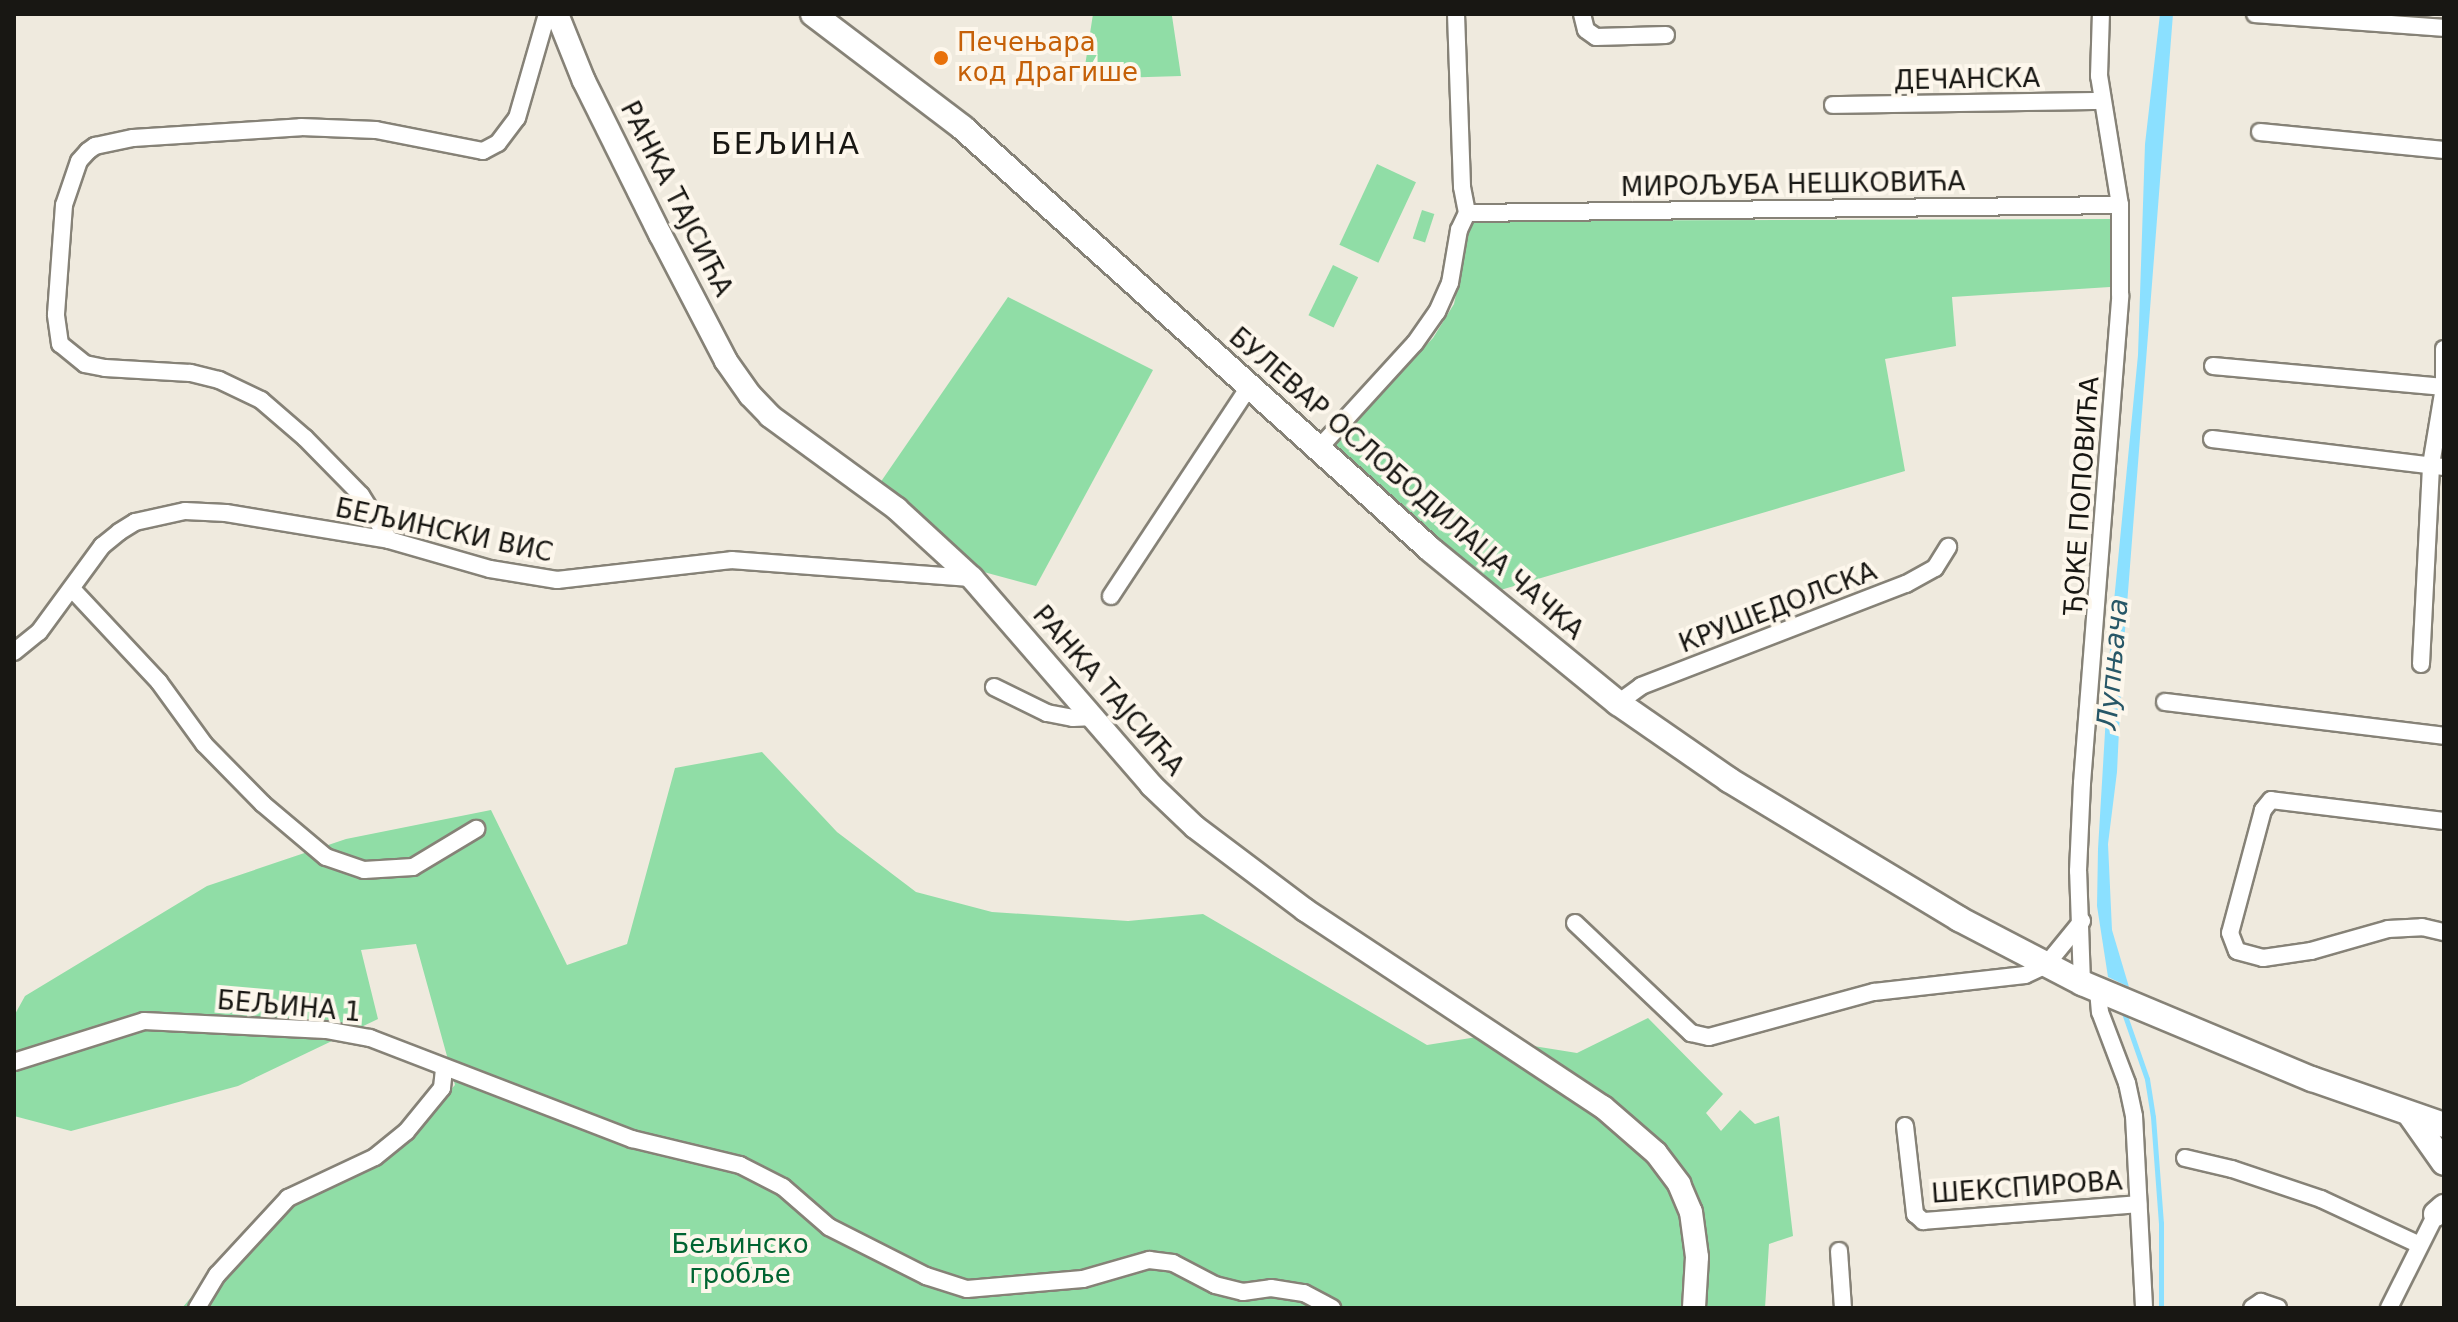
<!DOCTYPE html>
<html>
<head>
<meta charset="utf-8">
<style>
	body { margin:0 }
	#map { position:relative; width:2458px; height:1322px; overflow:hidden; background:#efeade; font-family:"DejaVu Sans",sans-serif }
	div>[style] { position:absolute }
	.green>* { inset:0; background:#90dda6; transform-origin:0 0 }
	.water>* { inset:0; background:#8be0ff }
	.stream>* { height:5px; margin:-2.5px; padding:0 2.5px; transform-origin:2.5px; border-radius:2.5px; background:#8be0ff }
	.roads { filter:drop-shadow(2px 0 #868277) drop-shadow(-2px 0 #868277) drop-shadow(0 2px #868277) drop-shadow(0 -2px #868277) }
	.street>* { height:16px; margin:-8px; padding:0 8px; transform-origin:8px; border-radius:8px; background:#fff }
	.secondary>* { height:22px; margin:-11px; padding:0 11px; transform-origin:11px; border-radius:11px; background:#fff }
	.primary>* { height:24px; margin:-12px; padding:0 12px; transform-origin:12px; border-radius:12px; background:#fff }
	.dots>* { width:22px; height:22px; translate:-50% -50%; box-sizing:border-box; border:4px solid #fdf7ec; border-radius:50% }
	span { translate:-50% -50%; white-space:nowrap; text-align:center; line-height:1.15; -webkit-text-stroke:8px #fdf7ec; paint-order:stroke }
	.food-label { font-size:26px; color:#c56008 }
	.left { translate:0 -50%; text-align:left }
	.street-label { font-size:26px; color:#181713 }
	.park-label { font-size:26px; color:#006431 }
	.water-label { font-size:28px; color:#275767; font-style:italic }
	.quarter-label { font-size:30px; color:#181713; letter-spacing:2px }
	.frame { position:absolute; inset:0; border:16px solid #181713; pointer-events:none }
</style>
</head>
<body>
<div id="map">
	<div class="green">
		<i style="clip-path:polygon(1093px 14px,1181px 14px,1172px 16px,1181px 76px,1083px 79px)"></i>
		<i style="left:1377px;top:164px;width:43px;height:89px;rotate:25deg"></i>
		<i style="left:1422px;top:210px;width:13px;height:30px;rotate:18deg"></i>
		<i style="clip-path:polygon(2116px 219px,2110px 287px,1952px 297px,1956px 346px,1885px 359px,1905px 471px,1497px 591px,1330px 445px,1433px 338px,1454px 304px,1471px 221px)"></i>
		<i style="left:1333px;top:265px;width:28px;height:56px;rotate:26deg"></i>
		<i style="clip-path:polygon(1008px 297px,1153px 370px,1036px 586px,980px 571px,880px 483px)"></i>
		<i style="clip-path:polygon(762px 752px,837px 832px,916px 892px,992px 912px,1128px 921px,1203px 914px,1427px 1045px,1477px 1037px,1577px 1053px,1648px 1018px,1723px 1094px,1706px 1113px,1721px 1131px,1740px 1110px,1755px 1124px,1779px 1116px,1793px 1236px,1769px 1244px,1765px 1308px,182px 1308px,271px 1204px,396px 1147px,455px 1085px,416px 944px,361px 950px,378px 1019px,238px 1086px,71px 1131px,14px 1116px,14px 1016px,25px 996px,207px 886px,346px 839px,491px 810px,567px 965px,627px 944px,675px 768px)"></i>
	</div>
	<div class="water">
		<i style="clip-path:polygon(2160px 14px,2173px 14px,2122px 669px,2117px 772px,2108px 844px,2112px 930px,2129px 987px,2108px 977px,2097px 906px,2098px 849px,2111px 632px,2138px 355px,2145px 144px)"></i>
	</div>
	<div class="stream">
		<i style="left:2123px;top:1010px;width:73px;rotate:70.8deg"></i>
		<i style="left:2147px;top:1079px;width:38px;rotate:81deg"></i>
		<i style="left:2153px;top:1117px;width:106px;rotate:85.7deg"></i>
		<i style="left:2161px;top:1223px;width:85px;rotate:90deg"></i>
	</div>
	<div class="roads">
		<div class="street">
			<i style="left:1456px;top:14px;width:173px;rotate:88deg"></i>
			<i style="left:1462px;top:187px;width:26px;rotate:79deg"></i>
			<i style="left:1582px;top:14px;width:16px;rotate:76deg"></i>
			<i style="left:1586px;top:30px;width:12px;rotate:35deg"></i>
			<i style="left:1596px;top:37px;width:70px;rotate:-1.6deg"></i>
			<i style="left:2255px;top:14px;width:190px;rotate:4.2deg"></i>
			<i style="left:1833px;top:105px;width:269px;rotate:-0.9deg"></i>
			<i style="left:2260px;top:132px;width:185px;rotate:5.6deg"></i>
			<i style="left:1467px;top:213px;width:653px;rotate:-0.7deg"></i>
			<i style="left:2213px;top:366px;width:232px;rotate:5.2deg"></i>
			<i style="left:2212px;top:439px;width:234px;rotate:6.9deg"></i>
			<i style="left:1319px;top:448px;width:142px;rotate:-47.6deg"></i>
			<i style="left:1415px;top:343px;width:38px;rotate:-55deg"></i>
			<i style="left:1437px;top:312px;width:32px;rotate:-66deg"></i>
			<i style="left:1450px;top:283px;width:54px;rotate:-80.4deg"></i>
			<i style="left:1459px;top:230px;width:19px;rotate:-65deg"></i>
			<i style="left:389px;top:540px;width:53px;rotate:-121.9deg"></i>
			<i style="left:361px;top:495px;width:80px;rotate:-134.5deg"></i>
			<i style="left:305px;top:438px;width:58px;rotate:-139.2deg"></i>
			<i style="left:261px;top:400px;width:47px;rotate:-154.5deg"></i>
			<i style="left:219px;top:380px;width:30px;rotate:-166deg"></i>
			<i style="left:190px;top:373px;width:85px;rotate:-176.6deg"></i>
			<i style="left:105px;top:368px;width:20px;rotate:-169deg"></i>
			<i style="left:85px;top:364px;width:32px;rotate:-141deg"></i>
			<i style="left:60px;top:344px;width:30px;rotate:-98deg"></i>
			<i style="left:56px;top:314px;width:109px;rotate:-85.8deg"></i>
			<i style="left:64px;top:205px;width:46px;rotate:-71.2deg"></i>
			<i style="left:79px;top:161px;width:13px;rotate:-48deg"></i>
			<i style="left:88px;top:151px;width:9px;rotate:-36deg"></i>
			<i style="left:95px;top:146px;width:39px;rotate:-12deg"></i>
			<i style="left:133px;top:138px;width:168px;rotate:-3.7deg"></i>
			<i style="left:301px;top:127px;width:75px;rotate:2.3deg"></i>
			<i style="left:376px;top:130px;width:109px;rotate:11.1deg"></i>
			<i style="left:483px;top:151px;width:17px;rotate:-28deg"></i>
			<i style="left:498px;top:143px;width:31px;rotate:-53deg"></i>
			<i style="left:517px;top:118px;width:108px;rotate:-73.9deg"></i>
			<i style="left:73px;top:590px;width:126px;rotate:46.9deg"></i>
			<i style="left:159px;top:682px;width:77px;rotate:54deg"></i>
			<i style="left:204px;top:744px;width:84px;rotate:45.5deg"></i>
			<i style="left:263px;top:804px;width:82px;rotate:40.1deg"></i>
			<i style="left:326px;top:857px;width:40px;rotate:18.9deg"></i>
			<i style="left:364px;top:870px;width:49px;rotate:-3.5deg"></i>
			<i style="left:413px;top:867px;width:74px;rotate:-31.1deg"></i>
			<i style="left:1111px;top:596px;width:253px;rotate:-56.6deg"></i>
			<i style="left:14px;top:652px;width:32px;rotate:-39deg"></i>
			<i style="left:39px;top:632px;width:107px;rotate:-53.8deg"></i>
			<i style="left:102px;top:546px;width:22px;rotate:-39deg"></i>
			<i style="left:119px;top:532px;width:19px;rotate:-32deg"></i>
			<i style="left:135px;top:522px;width:51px;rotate:-12.4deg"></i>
			<i style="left:185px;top:511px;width:41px;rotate:2.8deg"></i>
			<i style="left:226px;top:513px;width:165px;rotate:9.4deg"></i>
			<i style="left:389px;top:540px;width:105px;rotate:16deg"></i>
			<i style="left:490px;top:569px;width:68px;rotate:9.3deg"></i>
			<i style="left:557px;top:580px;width:176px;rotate:-6.5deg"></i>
			<i style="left:732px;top:560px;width:241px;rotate:4.3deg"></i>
			<i style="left:2421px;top:664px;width:199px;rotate:-87.1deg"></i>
			<i style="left:2431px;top:465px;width:79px;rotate:-80.5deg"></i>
			<i style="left:2444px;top:387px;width:38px;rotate:-90deg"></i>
			<i style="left:994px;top:687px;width:59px;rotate:26.1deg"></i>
			<i style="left:1047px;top:713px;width:26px;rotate:11deg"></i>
			<i style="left:1073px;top:718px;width:21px;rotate:-3deg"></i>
			<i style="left:2165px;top:702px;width:281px;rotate:6.9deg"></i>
			<i style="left:1618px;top:703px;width:29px;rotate:-36deg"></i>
			<i style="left:1641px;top:686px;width:284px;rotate:-21.1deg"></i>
			<i style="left:1906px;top:584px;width:33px;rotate:-29deg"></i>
			<i style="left:1935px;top:568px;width:25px;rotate:-58deg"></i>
			<i style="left:2444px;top:821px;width:174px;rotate:-173.1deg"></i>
			<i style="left:2271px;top:800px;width:13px;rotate:129deg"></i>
			<i style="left:2263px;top:810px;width:127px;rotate:105deg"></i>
			<i style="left:2230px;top:933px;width:19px;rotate:69deg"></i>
			<i style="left:2237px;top:951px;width:27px;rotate:15deg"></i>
			<i style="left:2263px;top:958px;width:49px;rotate:-8.3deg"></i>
			<i style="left:2311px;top:951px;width:80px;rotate:-15.9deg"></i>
			<i style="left:2388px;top:929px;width:34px;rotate:-3deg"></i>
			<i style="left:2422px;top:927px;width:23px;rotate:13deg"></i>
			<i style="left:1575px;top:923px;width:160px;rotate:43.5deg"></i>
			<i style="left:1691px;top:1033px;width:18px;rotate:13deg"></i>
			<i style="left:1709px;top:1037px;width:171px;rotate:-15.3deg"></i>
			<i style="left:1874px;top:992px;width:152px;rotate:-6.4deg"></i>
			<i style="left:2025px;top:975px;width:23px;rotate:-25deg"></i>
			<i style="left:2046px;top:965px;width:57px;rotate:-50.7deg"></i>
			<i style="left:2082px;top:983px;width:112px;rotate:-92deg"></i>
			<i style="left:2078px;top:871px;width:88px;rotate:-87.4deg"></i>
			<i style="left:2082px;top:783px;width:489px;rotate:-85.5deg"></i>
			<i style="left:2120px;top:295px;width:90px;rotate:-90deg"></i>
			<i style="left:2120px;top:205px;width:131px;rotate:-99.2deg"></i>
			<i style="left:2099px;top:76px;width:62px;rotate:-88.2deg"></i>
			<i style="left:2098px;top:990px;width:22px;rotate:85deg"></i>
			<i style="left:2100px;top:1012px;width:76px;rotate:69.2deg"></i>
			<i style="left:2127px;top:1083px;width:34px;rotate:78deg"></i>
			<i style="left:2134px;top:1116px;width:192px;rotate:87deg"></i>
			<i style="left:14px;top:1062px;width:136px;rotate:-17.5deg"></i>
			<i style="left:144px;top:1021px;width:182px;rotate:2.8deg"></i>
			<i style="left:326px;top:1030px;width:45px;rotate:10.3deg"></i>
			<i style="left:370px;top:1038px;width:281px;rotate:21.1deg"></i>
			<i style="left:632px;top:1139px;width:111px;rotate:13.5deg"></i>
			<i style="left:740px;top:1165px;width:48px;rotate:27.1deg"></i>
			<i style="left:783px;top:1187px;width:61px;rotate:41deg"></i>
			<i style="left:829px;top:1227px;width:109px;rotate:26.8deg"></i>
			<i style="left:926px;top:1276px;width:43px;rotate:17.6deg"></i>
			<i style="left:967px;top:1289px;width:116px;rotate:-4.9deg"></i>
			<i style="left:1083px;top:1279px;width:69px;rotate:-16.1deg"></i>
			<i style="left:1149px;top:1260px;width:24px;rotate:7deg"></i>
			<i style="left:1173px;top:1263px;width:47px;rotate:27.6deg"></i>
			<i style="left:1215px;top:1285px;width:29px;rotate:14deg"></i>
			<i style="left:1243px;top:1292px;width:28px;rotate:-8deg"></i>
			<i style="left:1271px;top:1288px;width:33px;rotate:9deg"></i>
			<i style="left:1304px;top:1293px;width:32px;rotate:28deg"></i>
			<i style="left:1905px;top:1126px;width:89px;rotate:83.5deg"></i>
			<i style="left:1915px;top:1214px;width:11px;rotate:41deg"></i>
			<i style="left:1923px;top:1221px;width:216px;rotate:-4.5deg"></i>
			<i style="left:2185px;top:1158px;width:48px;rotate:13.2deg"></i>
			<i style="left:2232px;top:1169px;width:94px;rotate:18.6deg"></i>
			<i style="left:2321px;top:1199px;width:109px;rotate:24.9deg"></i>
			<i style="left:1839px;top:1251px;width:57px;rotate:86deg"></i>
			<i style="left:197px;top:1308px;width:39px;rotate:-59deg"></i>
			<i style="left:217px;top:1275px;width:105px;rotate:-47.3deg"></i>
			<i style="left:288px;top:1198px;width:96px;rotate:-25.2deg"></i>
			<i style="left:375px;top:1157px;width:40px;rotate:-39deg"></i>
			<i style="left:406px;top:1132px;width:57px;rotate:-50.7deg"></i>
			<i style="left:442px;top:1088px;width:18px;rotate:-84deg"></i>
			<i style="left:2252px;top:1308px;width:11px;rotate:-34deg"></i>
			<i style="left:2261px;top:1302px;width:18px;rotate:19deg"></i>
			<i style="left:2389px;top:1308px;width:114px;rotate:-63.4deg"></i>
		</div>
		<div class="secondary">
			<i style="left:557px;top:14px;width:72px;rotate:68.1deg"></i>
			<i style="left:584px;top:81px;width:171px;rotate:63.6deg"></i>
			<i style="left:660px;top:234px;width:143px;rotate:62.5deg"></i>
			<i style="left:726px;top:361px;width:42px;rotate:54.8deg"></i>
			<i style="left:750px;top:395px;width:29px;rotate:46deg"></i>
			<i style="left:770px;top:416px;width:157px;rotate:36.2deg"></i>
			<i style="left:897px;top:509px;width:102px;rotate:42.6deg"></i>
			<i style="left:972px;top:578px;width:274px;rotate:49.1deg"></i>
			<i style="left:1151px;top:785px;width:61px;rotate:43.7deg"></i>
			<i style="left:1195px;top:827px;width:138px;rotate:37deg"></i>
			<i style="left:1305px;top:910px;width:357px;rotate:33.5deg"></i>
			<i style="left:1603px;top:1107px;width:70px;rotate:41deg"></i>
			<i style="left:1656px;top:1153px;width:39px;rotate:53deg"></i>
			<i style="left:1679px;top:1184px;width:30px;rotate:67deg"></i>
			<i style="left:1691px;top:1212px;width:45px;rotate:82.4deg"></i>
			<i style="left:1697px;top:1257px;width:51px;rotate:93.4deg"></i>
		</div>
		<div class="primary">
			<i style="left:813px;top:14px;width:188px;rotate:37.2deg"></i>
			<i style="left:963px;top:128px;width:630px;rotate:42.04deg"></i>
			<i style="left:1431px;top:550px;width:242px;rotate:39.3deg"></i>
			<i style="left:1618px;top:703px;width:135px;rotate:34.7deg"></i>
			<i style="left:1729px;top:780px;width:269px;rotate:31.1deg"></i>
			<i style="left:1959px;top:919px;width:139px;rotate:27.5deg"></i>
			<i style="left:2082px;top:983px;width:249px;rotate:22.7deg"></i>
			<i style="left:2312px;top:1079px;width:140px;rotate:19.2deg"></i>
			<i style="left:2411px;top:1116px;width:57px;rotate:54.9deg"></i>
			<i style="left:2436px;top:1214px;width:11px;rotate:-41deg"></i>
		</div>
	</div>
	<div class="dots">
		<i style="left:941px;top:58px;background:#e8710a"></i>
	</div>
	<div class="food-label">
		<span class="left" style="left:957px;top:58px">Печењара<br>код Драгише</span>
	</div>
	<div class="street-label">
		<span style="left:1967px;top:80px;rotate:-1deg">ДЕЧАНСКА</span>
		<span style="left:1793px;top:185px;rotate:-1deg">МИРОЉУБА НЕШКОВИЋА</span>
		<span style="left:676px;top:199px;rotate:63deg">РАНКА ТАЈСИЋА</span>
		<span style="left:1406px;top:484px;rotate:41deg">БУЛЕВАР ОСЛОБОДИЛАЦА ЧАЧКА</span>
		<span style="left:2082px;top:496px;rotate:-86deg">ЂОКЕ ПОПОВИЋА</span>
		<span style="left:444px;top:531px;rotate:12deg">БЕЉИНСКИ ВИС</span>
		<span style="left:1778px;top:608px;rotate:-21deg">КРУШЕДОЛСКА</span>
		<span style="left:1108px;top:691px;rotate:49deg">РАНКА ТАЈСИЋА</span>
		<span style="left:289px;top:1007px;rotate:5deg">БЕЉИНА 1</span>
		<span style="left:2027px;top:1188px;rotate:-4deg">ШЕКСПИРОВА</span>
	</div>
	<div class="park-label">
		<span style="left:740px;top:1260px">Бељинско<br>гробље</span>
	</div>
	<div class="water-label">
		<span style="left:2113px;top:664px;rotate:-85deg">Лупњача</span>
	</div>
	<div class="quarter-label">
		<span style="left:786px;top:144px">БЕЉИНА</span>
	</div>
	<div class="frame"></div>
</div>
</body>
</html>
